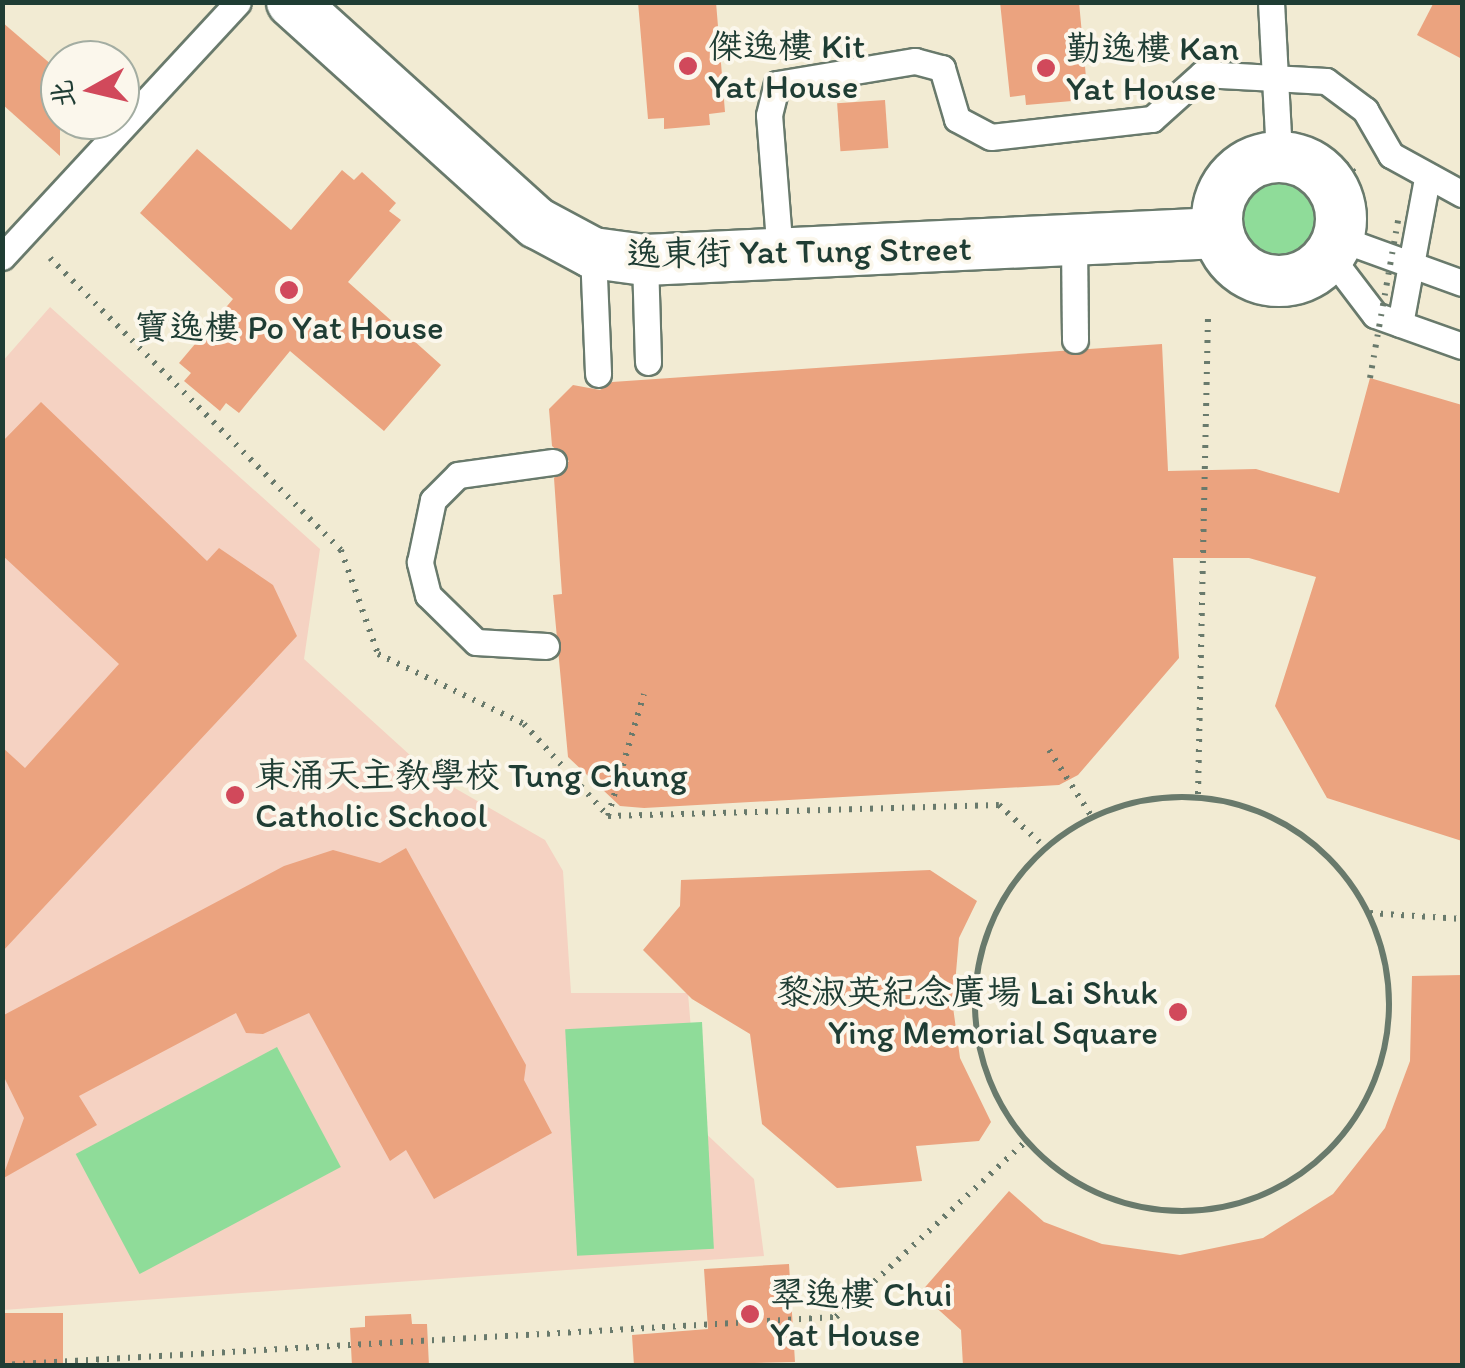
<!DOCTYPE html>
<html>
<head>
<meta charset="utf-8">
<style>
	body { margin:0 }
	#map { position:relative; width:1465px; height:1368px; overflow:hidden; background:#f2ebd3; font-family:Itim,"LXGW WenKai TC",sans-serif }
	div>[style] { position:absolute }
	.built>* { inset:0; background:#f5d2c2 }
	.green>* { inset:0; background:#8fdc99; transform-origin:0 0 }
	.round { border-radius:50% }
	.building>* { inset:0; background:#eba37f; transform-origin:0 0 }
	.path>* { height:6px; margin-top:-3px; transform-origin:0; background:repeating-linear-gradient(90deg,#697a6c 0 2.5px,transparent 0 10.5px) }
	.path>.ring { margin:-3px; padding:0; box-sizing:content-box; background:none; border:6px solid #697a6c; border-radius:50% }
	.roads { filter:drop-shadow(2px 0 #697a6c) drop-shadow(-2px 0 #697a6c) drop-shadow(0 2px #697a6c) drop-shadow(0 -2px #697a6c) }
	.lane>* { height:25px; margin:-12.5px; padding:0 12.5px; transform-origin:12.5px; border-radius:12.5px; background:#fff }
	.street>* { height:50px; margin:-25px; padding:0 25px; transform-origin:25px; border-radius:25px; background:#fff }
	.street>.ring { margin:-25px; padding:0; box-sizing:content-box; background:none; border:50px solid #fff; border-radius:50% }
	.path-bridge>* { height:6px; margin-top:-3px; transform-origin:0; background:repeating-linear-gradient(90deg,#697a6c 0 2.5px,transparent 0 10.5px) }
	.dots>* { width:28px; height:28px; translate:-50% -50%; box-sizing:border-box; border:5px solid #fbf7ec; border-radius:50% }
	span { translate:-50% -50%; white-space:nowrap; text-align:center; line-height:1.15; -webkit-text-stroke:8px #fbf7ec; paint-order:stroke }
	.poi-label { font-size:35px; color:#1f3d34 }
	.left { translate:0 -50%; text-align:left }
	.right { translate:-100% -50%; text-align:right }
	.street-label { font-size:35px; color:#1f3d34 }
	.frame { position:absolute; inset:0; border:5px solid #1f3d34; pointer-events:none }
	.north { position:absolute; left:40px; top:40px; width:100px; height:100px; box-sizing:border-box; background:#fbf7ec; border:2px solid #a3ada2; border-radius:50%; rotate:262deg; font-size:28px; font-weight:700; line-height:40px; text-align:center; color:#1f3d34 }
	.north::after { content:''; display:block; margin:auto; width:35px; height:45px; background:#d1495b; clip-path:polygon(50% 0,100% 100%,50% 72%,0 100%) }
</style>
</head>
<body>
<div id="map">
	<div class="built">
		<i style="clip-path:polygon(50px 307px,320px 549px,304px 659px,432px 775px,545px 840px,563px 871px,571px 993px,688px 993px,699px 1127px,754px 1179px,764px 1256px,3px 1310px,2px 362px)"></i>
	</div>
	<div class="green">
		<i class="round" style="left:1230px;top:168px;width:100px;height:100px"></i>
		<i style="left:702px;top:1022px;width:227px;height:137px;rotate:87deg"></i>
		<i style="left:277px;top:1047px;width:136px;height:228px;rotate:62deg"></i>
	</div>
	<div class="building">
		<i style="clip-path:polygon(638px 2px,716px 2px,725px 112px,709px 114px,710px 125px,664px 129px,664px 118px,648px 119px)"></i>
		<i style="clip-path:polygon(1000px 2px,1079px 2px,1087px 88px,1071px 90px,1072px 101px,1026px 105px,1025px 95px,1010px 97px)"></i>
		<i style="clip-path:polygon(1434px 2px,1462px 2px,1462px 59px,1417px 35px)"></i>
		<i style="clip-path:polygon(2px 22px,60px 72px,60px 156px,2px 104px)"></i>
		<i style="left:885px;top:100px;width:48px;height:48px;rotate:86deg"></i>
		<i style="clip-path:polygon(197px 149px,291px 230px,342px 170px,354px 180px,362px 172px,396px 203px,389px 211px,401px 220px,348px 282px,441px 365px,384px 431px,290px 351px,239px 413px,226px 403px,220px 411px,184px 381px,191px 373px,179px 363px,233px 299px,140px 213px)"></i>
		<i style="clip-path:polygon(1162px 344px,1168px 471px,1256px 469px,1339px 493px,1370px 378px,1462px 405px,1462px 841px,1327px 798px,1275px 706px,1316px 577px,1249px 558px,1173px 558px,1179px 658px,1078px 775px,1059px 785px,644px 808px,620px 806px,568px 757px,553px 595px,562px 594px,554px 478px,569px 461px,552px 446px,549px 409px,573px 385px,600px 390px,612px 382px)"></i>
		<i style="clip-path:polygon(41px 402px,207px 561px,219px 548px,273px 585px,297px 636px,2px 952px,2px 747px,25px 768px,119px 664px,2px 555px,2px 442px)"></i>
		<i style="clip-path:polygon(406px 848px,526px 1065px,524px 1080px,552px 1133px,434px 1199px,406px 1150px,390px 1161px,309px 1013px,263px 1034px,246px 1033px,236px 1013px,79px 1096px,97px 1125px,2px 1179px,24px 1118px,2px 1073px,2px 1016px,284px 866px,333px 850px,380px 863px)"></i>
		<i style="clip-path:polygon(930px 870px,977px 901px,959px 938px,953px 1007px,960px 1058px,991px 1122px,979px 1141px,916px 1146px,922px 1181px,837px 1188px,762px 1124px,750px 1034px,692px 999px,643px 950px,680px 906px,681px 880px)"></i>
		<i style="clip-path:polygon(1462px 975px,1462px 1366px,963px 1366px,961px 1330px,920px 1293px,1009px 1191px,1044px 1222px,1102px 1244px,1180px 1255px,1263px 1238px,1333px 1194px,1385px 1128px,1410px 1061px,1412px 976px)"></i>
		<i style="clip-path:polygon(789px 1264px,795px 1362px,634px 1366px,632px 1335px,708px 1329px,704px 1269px)"></i>
		<i style="left:63px;top:1313px;width:53px;height:61px;rotate:90deg"></i>
		<i style="clip-path:polygon(411px 1314px,412px 1324px,427px 1324px,429px 1366px,352px 1366px,350px 1328px,365px 1327px,365px 1316px)"></i>
	</div>
	<div class="path">
		<i style="left:1345px;top:163px;width:14px;rotate:45deg"></i>
		<i style="left:50px;top:258px;width:412px;rotate:45.1deg"></i>
		<i style="left:341px;top:550px;width:110px;rotate:70.4deg"></i>
		<i style="left:378px;top:654px;width:162px;rotate:25.6deg"></i>
		<i style="left:524px;top:724px;width:125px;rotate:47.6deg"></i>
		<i style="left:608px;top:816px;width:391px;rotate:-1.6deg"></i>
		<i style="left:999px;top:805px;width:64px;rotate:42.5deg"></i>
		<i style="left:1049px;top:750px;width:80px;rotate:57.3deg"></i>
		<i style="left:1198px;top:794px;width:481px;rotate:-88.8deg"></i>
		<i class="ring" style="left:975px;top:797px;width:408px;height:408px"></i>
		<i style="left:608px;top:816px;width:127px;rotate:-73.6deg"></i>
		<i style="left:1370px;top:913px;width:92px;rotate:3.7deg"></i>
		<i style="left:2px;top:1365px;width:835px;rotate:-3.29deg"></i>
		<i style="left:836px;top:1317px;width:258px;rotate:-42.8deg"></i>
	</div>
	<div class="roads">
		<div class="lane">
			<i style="left:1271px;top:2px;width:155px;rotate:87deg"></i>
			<i style="left:1338px;top:238px;width:132px;rotate:19.9deg"></i>
			<i style="left:1074px;top:242px;width:98px;rotate:89.4deg"></i>
			<i style="left:593px;top:253px;width:121px;rotate:87.6deg"></i>
			<i style="left:780px;top:254px;width:139px;rotate:-94.5deg"></i>
			<i style="left:769px;top:115px;width:32px;rotate:-76deg"></i>
			<i style="left:777px;top:84px;width:140px;rotate:-9.5deg"></i>
			<i style="left:915px;top:61px;width:28px;rotate:15deg"></i>
			<i style="left:942px;top:68px;width:53px;rotate:73.6deg"></i>
			<i style="left:957px;top:119px;width:38px;rotate:28deg"></i>
			<i style="left:991px;top:137px;width:162px;rotate:-6.4deg"></i>
			<i style="left:1152px;top:119px;width:67px;rotate:-42deg"></i>
			<i style="left:1202px;top:74px;width:124px;rotate:3.2deg"></i>
			<i style="left:1326px;top:81px;width:49px;rotate:36.6deg"></i>
			<i style="left:1365px;top:110px;width:52px;rotate:60deg"></i>
			<i style="left:1391px;top:155px;width:81px;rotate:28.8deg"></i>
			<i style="left:1330px;top:256px;width:74px;rotate:52.7deg"></i>
			<i style="left:1375px;top:315px;width:92px;rotate:19.6deg"></i>
			<i style="left:2px;top:257px;width:347px;rotate:-47.2deg"></i>
			<i style="left:645px;top:260px;width:102px;rotate:88.3deg"></i>
			<i style="left:1400px;top:324px;width:147px;rotate:-79.5deg"></i>
			<i style="left:546px;top:646px;width:70px;rotate:-176.7deg"></i>
			<i style="left:476px;top:642px;width:67px;rotate:-135.6deg"></i>
			<i style="left:428px;top:595px;width:34px;rotate:-104deg"></i>
			<i style="left:420px;top:562px;width:63px;rotate:-78.2deg"></i>
			<i style="left:433px;top:500px;width:35px;rotate:-45deg"></i>
			<i style="left:458px;top:475px;width:96px;rotate:-7.8deg"></i>
		</div>
		<div class="street">
			<i style="left:292px;top:2px;width:330px;rotate:42.1deg"></i>
			<i style="left:537px;top:223px;width:64px;rotate:28.2deg"></i>
			<i style="left:593px;top:253px;width:52px;rotate:7.7deg"></i>
			<i style="left:645px;top:260px;width:574px;rotate:-2.7deg"></i>
			<i class="ring" style="left:1217px;top:157px;width:74px;height:74px"></i>
		</div>
	</div>
	<div class="path-bridge">
		<i style="left:1370px;top:378px;width:165px;rotate:-79.9deg"></i>
	</div>
	<div class="dots">
		<i style="left:688px;top:66px;background:#d1495b"></i>
		<i style="left:1046px;top:68px;background:#d1495b"></i>
		<i style="left:289px;top:290px;background:#d1495b"></i>
		<i style="left:235px;top:795px;background:#d1495b"></i>
		<i style="left:1178px;top:1012px;background:#d1495b"></i>
		<i style="left:750px;top:1314px;background:#d1495b"></i>
	</div>
	<div class="poi-label">
		<span class="left" style="left:708px;top:66px">傑逸樓 Kit<br>Yat House</span>
		<span class="left" style="left:1066px;top:68px">勤逸樓 Kan<br>Yat House</span>
		<span style="left:289px;top:327px">寶逸樓 Po Yat House</span>
		<span class="left" style="left:255px;top:795px">東涌天主教學校 Tung Chung<br>Catholic School</span>
		<span class="right" style="left:1158px;top:1012px">黎淑英紀念廣場 Lai Shuk<br>Ying Memorial Square</span>
		<span class="left" style="left:770px;top:1314px">翠逸樓 Chui<br>Yat House</span>
	</div>
	<div class="street-label">
		<span style="left:799px;top:251px;rotate:-1deg">逸東街 Yat Tung Street</span>
	</div>
	<div class="frame"></div>
	<div class="north">北</div>
</div>
</body>
</html>
